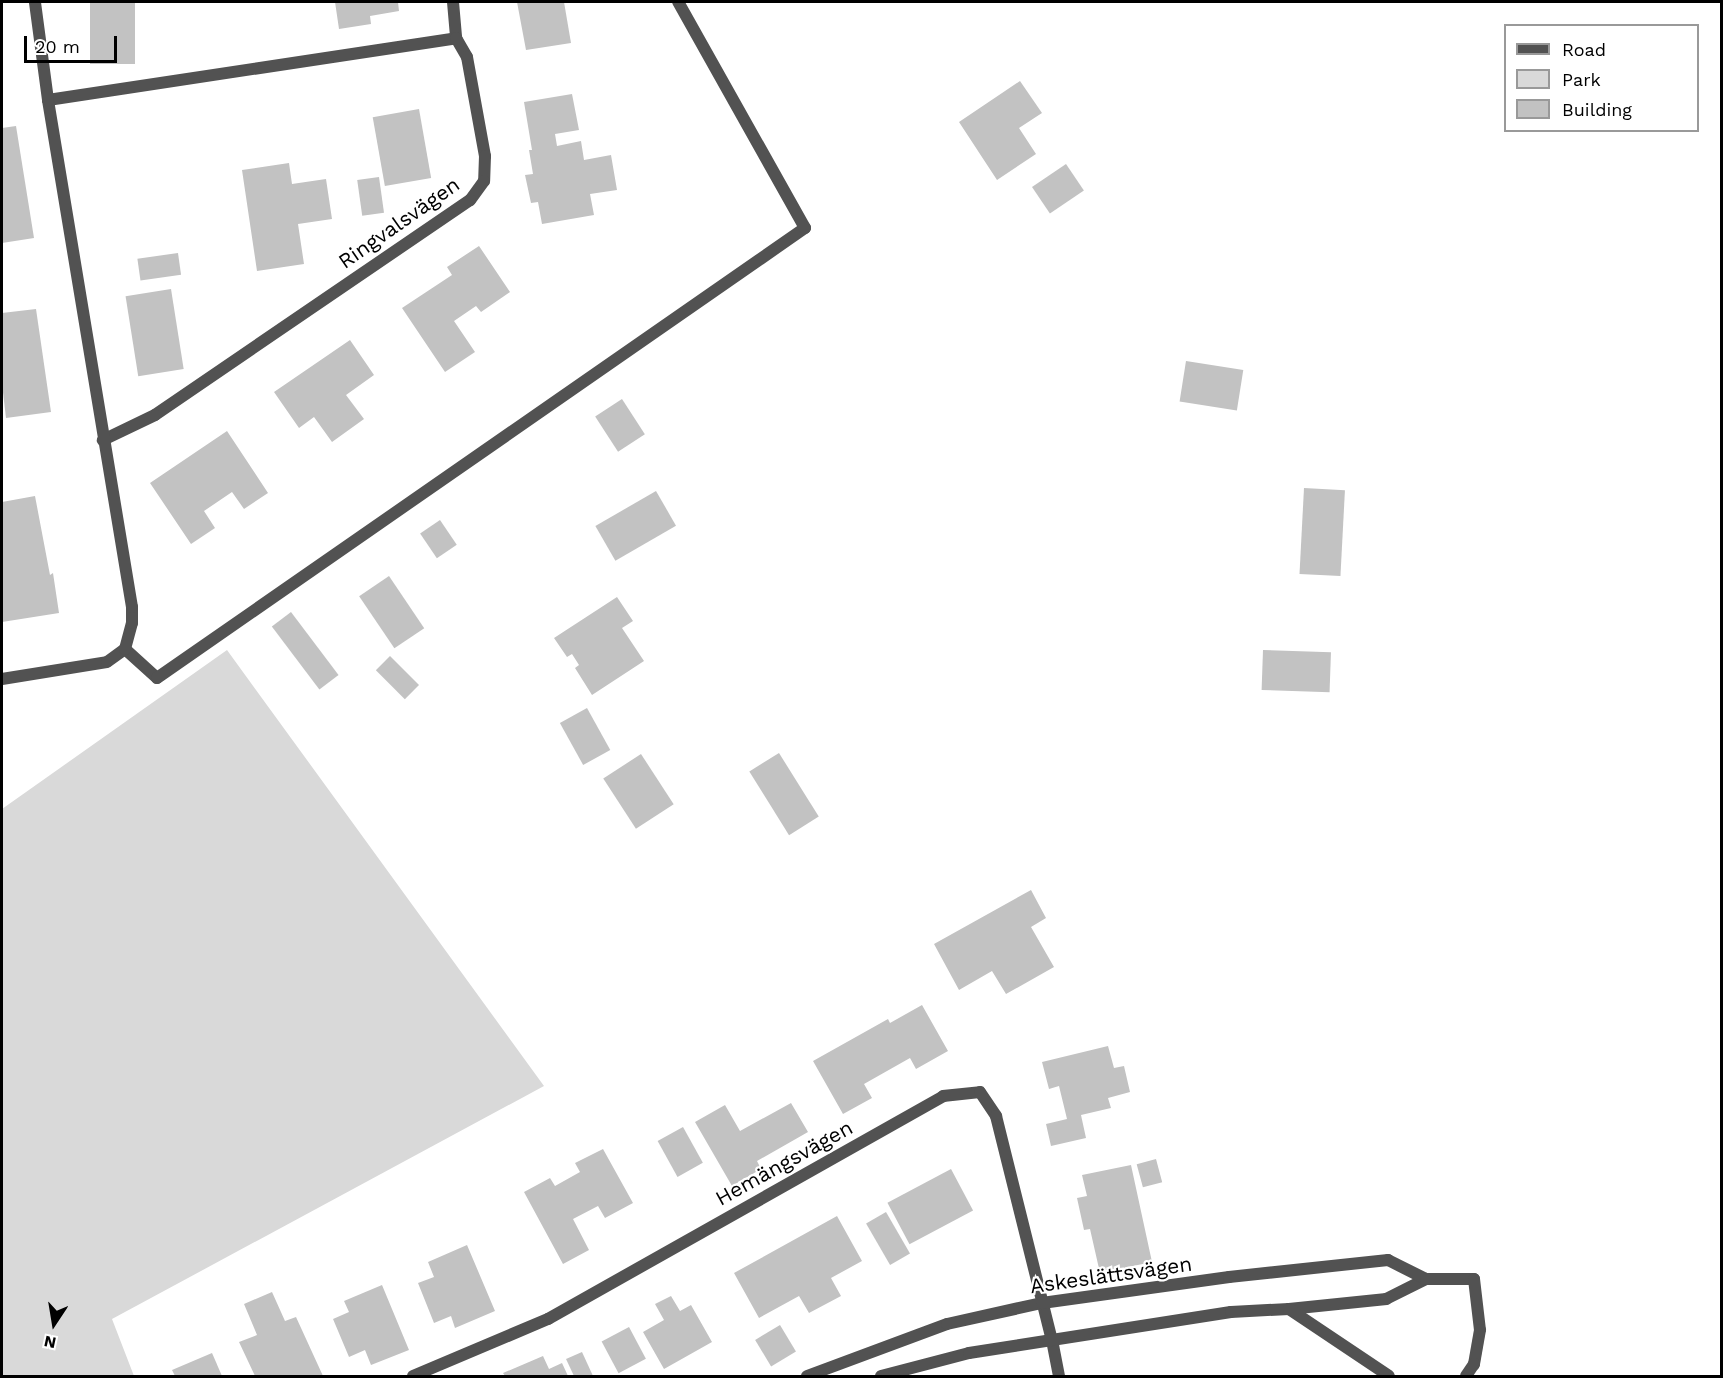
<!DOCTYPE html>
<html>
<head>
<meta charset="utf-8">
<style>
  body { margin:0 }
  #map { position:relative; width:1723px; height:1378px; overflow:hidden; background:#fff; font-family:"Work Sans",sans-serif }
  div>[style] { position:absolute }
  [style*='--x'] { left:calc(var(--x)*1px); top:calc(var(--y)*1px); width:calc(var(--w)*1px); rotate:calc(var(--a)*1deg) }
  .green>* { inset:0; background:#d9d9d9 }
  .building>* { inset:0; background:#c2c2c2; transform-origin:0 0 }
  .minor>* { height:12px; margin:-6px; padding:0 6px; transform-origin:6px; border-radius:6px; background:#525252 }
  span { translate:-50% -50%; white-space:nowrap; text-align:center; line-height:1.15; -webkit-text-stroke:4.5px #fff; paint-order:stroke }
  .street-label { font-size:21px; color:#000 }
  .frame { position:absolute; inset:0; border:3px solid #000; pointer-events:none }
  .legend { position:absolute; left:1504px; top:24px; width:195px; height:108px; box-sizing:border-box; background:#fff; border:2px solid #999; margin:0; padding:8px 10px; list-style:none; font-size:18px; color:#000 }
  .legend li { display:flex; align-items:center; gap:12px; height:30px }
  .legend b { width:30px; border:2px solid #999 }
  .north { position:absolute; left:24px; top:1294px; width:60px; height:60px; -webkit-text-stroke:4px #fff; paint-order:stroke; rotate:192deg; font-size:16px; font-weight:700; line-height:24px; text-align:center; color:#000 }
  .north::after { content:''; display:block; margin:auto; width:21px; height:27px; background:#000; clip-path:polygon(50% 0,100% 100%,50% 72%,0 100%) }
  .scale { position:absolute; left:24px; top:36px; width:93px; height:27px; box-sizing:border-box; border:3px solid #000; border-top:0; padding-left:8px; font-size:18px; line-height:21px; white-space:nowrap; color:#000; -webkit-text-stroke:4px #fff; paint-order:stroke }
</style>
</head>
<body>
<div id="map">
  <div class="green">
    <i style="clip-path:polygon(227px 650px,544px 1086px,112px 1319px,134px 1376px,2px 1376px,2px 809px)"></i>
  </div>
  <div class="building">
    <i style="left:90px;top:2px;width:45px;height:62px"></i>
    <i style="clip-path:polygon(335px 2px,398px 2px,399px 11px,370px 16px,371px 24px,339px 29px)"></i>
    <i style="clip-path:polygon(517px 2px,564px 2px,571px 43px,526px 50px)"></i>
    <i style="clip-path:polygon(1020px 81px,1042px 113px,1019px 128px,1036px 154px,997px 180px,959px 122px)"></i>
    <i style="clip-path:polygon(572px 94px,579px 130px,555px 134px,557px 146px,581px 141px,584px 160px,611px 155px,617px 190px,590px 194px,594px 215px,542px 224px,538px 202px,531px 203px,525px 175px,533px 174px,529px 150px,532px 150px,524px 102px)"></i>
    <i style="left:419px;top:109px;width:70px;height:47px;rotate:80deg"></i>
    <i style="clip-path:polygon(16px 126px,34px 238px,2px 243px,2px 128px)"></i>
    <i style="clip-path:polygon(289px 163px,292px 184px,326px 179px,332px 219px,298px 224px,304px 264px,257px 271px,242px 170px)"></i>
    <i style="left:1066px;top:164px;width:32px;height:41px;rotate:56deg"></i>
    <i style="left:379px;top:177px;width:36px;height:22px;rotate:82deg"></i>
    <i style="clip-path:polygon(479px 246px,510px 292px,481px 312px,476px 306px,454px 321px,475px 352px,445px 372px,402px 308px,452px 275px,447px 267px)"></i>
    <i style="left:178px;top:253px;width:22px;height:41px;rotate:82deg"></i>
    <i style="left:171px;top:289px;width:81px;height:46px;rotate:81deg"></i>
    <i style="clip-path:polygon(36px 309px,51px 412px,6px 418px,2px 384px,2px 313px)"></i>
    <i style="clip-path:polygon(350px 340px,374px 375px,346px 395px,364px 419px,332px 442px,314px 417px,299px 428px,274px 392px)"></i>
    <i style="left:1186px;top:361px;width:58px;height:41px;rotate:9deg"></i>
    <i style="left:622px;top:399px;width:42px;height:32px;rotate:57deg"></i>
    <i style="clip-path:polygon(227px 431px,268px 493px,244px 509px,232px 492px,204px 511px,215px 528px,191px 544px,150px 483px)"></i>
    <i style="left:1304px;top:488px;width:41px;height:86px;rotate:3deg"></i>
    <i style="left:656px;top:491px;width:40px;height:70px;rotate:60deg"></i>
    <i style="clip-path:polygon(35px 496px,50px 575px,53px 573px,59px 613px,2px 622px,2px 502px)"></i>
    <i style="left:440px;top:520px;width:30px;height:24px;rotate:56deg"></i>
    <i style="left:389px;top:576px;width:63px;height:36px;rotate:56deg"></i>
    <i style="clip-path:polygon(617px 597px,633px 621px,622px 628px,644px 661px,592px 695px,575px 668px,579px 665px,572px 654px,567px 657px,554px 638px)"></i>
    <i style="left:291px;top:612px;width:79px;height:24px;rotate:53deg"></i>
    <i style="left:1263px;top:650px;width:68px;height:40px;rotate:2deg"></i>
    <i style="left:390px;top:656px;width:41px;height:20px;rotate:45deg"></i>
    <i style="left:587px;top:708px;width:48px;height:31px;rotate:61deg"></i>
    <i style="left:779px;top:753px;width:75px;height:35px;rotate:58deg"></i>
    <i style="left:641px;top:754px;width:60px;height:45px;rotate:57deg"></i>
    <i style="clip-path:polygon(1031px 890px,1046px 918px,1031px 927px,1054px 967px,1006px 994px,992px 971px,959px 990px,934px 944px)"></i>
    <i style="clip-path:polygon(922px 1005px,948px 1051px,916px 1069px,910px 1058px,864px 1084px,872px 1098px,843px 1114px,813px 1061px,888px 1019px,890px 1023px)"></i>
    <i style="clip-path:polygon(1108px 1046px,1114px 1068px,1124px 1066px,1130px 1092px,1108px 1098px,1111px 1108px,1081px 1115px,1086px 1138px,1051px 1146px,1046px 1124px,1067px 1119px,1059px 1086px,1049px 1089px,1042px 1062px)"></i>
    <i style="clip-path:polygon(791px 1103px,808px 1132px,757px 1161px,761px 1169px,732px 1186px,695px 1122px,725px 1105px,740px 1131px)"></i>
    <i style="left:683px;top:1127px;width:41px;height:29px;rotate:61deg"></i>
    <i style="clip-path:polygon(603px 1149px,633px 1203px,605px 1218px,598px 1206px,573px 1219px,589px 1250px,563px 1264px,524px 1192px,550px 1178px,555px 1186px,580px 1172px,575px 1163px)"></i>
    <i style="left:1156px;top:1159px;width:24px;height:20px;rotate:75deg"></i>
    <i style="clip-path:polygon(1131px 1165px,1152px 1262px,1100px 1273px,1090px 1229px,1084px 1230px,1077px 1198px,1087px 1196px,1082px 1175px)"></i>
    <i style="left:951px;top:1169px;width:47px;height:72px;rotate:62deg"></i>
    <i style="left:886px;top:1212px;width:48px;height:23px;rotate:60deg"></i>
    <i style="clip-path:polygon(837px 1216px,862px 1261px,831px 1278px,841px 1296px,809px 1313px,799px 1296px,759px 1318px,734px 1273px)"></i>
    <i style="clip-path:polygon(467px 1245px,495px 1311px,455px 1328px,451px 1316px,434px 1323px,418px 1283px,434px 1277px,428px 1262px)"></i>
    <i style="clip-path:polygon(382px 1285px,409px 1350px,371px 1365px,365px 1350px,349px 1357px,333px 1319px,349px 1312px,344px 1301px)"></i>
    <i style="clip-path:polygon(272px 1292px,285px 1321px,296px 1317px,323px 1376px,255px 1376px,239px 1342px,257px 1335px,244px 1304px)"></i>
    <i style="clip-path:polygon(671px 1296px,680px 1311px,691px 1305px,712px 1342px,664px 1369px,643px 1332px,664px 1320px,655px 1304px)"></i>
    <i style="left:780px;top:1325px;width:31px;height:29px;rotate:59deg"></i>
    <i style="left:629px;top:1327px;width:36px;height:31px;rotate:62deg"></i>
    <i style="clip-path:polygon(582px 1352px,593px 1376px,574px 1376px,566px 1359px)"></i>
    <i style="clip-path:polygon(212px 1353px,222px 1376px,175px 1376px,172px 1370px)"></i>
    <i style="clip-path:polygon(543px 1356px,549px 1369px,562px 1363px,568px 1376px,505px 1376px,503px 1373px)"></i>
  </div>
  <div class="minor">
    <i style="--x:453;--y:2;--w:36;--a:85"></i>
    <i style="--x:48;--y:100;--w:413;--a:-8.6"></i>
    <i style="--x:456;--y:38;--w:22;--a:60"></i>
    <i style="--x:467;--y:57;--w:101;--a:79.7"></i>
    <i style="--x:485;--y:156;--w:25;--a:92"></i>
    <i style="--x:484;--y:181;--w:24;--a:126"></i>
    <i style="--x:470;--y:200;--w:381;--a:145.7"></i>
    <i style="--x:155;--y:415;--w:58;--a:154.3"></i>
    <i style="--x:125;--y:649;--w:43;--a:42.2"></i>
    <i style="--x:157;--y:678;--w:789;--a:-34.78"></i>
    <i style="--x:805;--y:228;--w:259;--a:-119.3"></i>
    <i style="--x:2;--y:679;--w:106;--a:-9.2"></i>
    <i style="--x:107;--y:662;--w:22;--a:-36"></i>
    <i style="--x:125;--y:649;--w:27;--a:-75"></i>
    <i style="--x:132;--y:623;--w:16;--a:-90"></i>
    <i style="--x:132;--y:607;--w:514;--a:-99.41"></i>
    <i style="--x:48;--y:100;--w:99;--a:-97.6"></i>
    <i style="--x:1289;--y:1309;--w:98;--a:-5.9"></i>
    <i style="--x:1386;--y:1299;--w:45;--a:-26.6"></i>
    <i style="--x:413;--y:1376;--w:147;--a:-22.9"></i>
    <i style="--x:548;--y:1319;--w:454;--a:-29.4"></i>
    <i style="--x:943;--y:1096;--w:37;--a:-6"></i>
    <i style="--x:980;--y:1092;--w:29;--a:56"></i>
    <i style="--x:996;--y:1116;--w:231;--a:76"></i>
    <i style="--x:1052;--y:1340;--w:37;--a:79"></i>
    <i style="--x:807;--y:1376;--w:149;--a:-20.4"></i>
    <i style="--x:947;--y:1324;--w:97;--a:-12.5"></i>
    <i style="--x:1042;--y:1303;--w:189;--a:-7.9"></i>
    <i style="--x:1229;--y:1277;--w:160;--a:-6.1"></i>
    <i style="--x:1388;--y:1260;--w:42;--a:26.6"></i>
    <i style="--x:1426;--y:1279;--w:48;--a:0"></i>
    <i style="--x:1474;--y:1279;--w:51;--a:83.3"></i>
    <i style="--x:1480;--y:1330;--w:35;--a:100"></i>
    <i style="--x:1474;--y:1364;--w:14;--a:124"></i>
    <i style="--x:881;--y:1376;--w:91;--a:-14.6"></i>
    <i style="--x:969;--y:1353;--w:265;--a:-8.9"></i>
    <i style="--x:1231;--y:1312;--w:58;--a:-3"></i>
    <i style="--x:1289;--y:1309;--w:120;--a:33.8"></i>
  </div>
  <div class="street-label">
    <span style="left:399px;top:223px;rotate:-35deg">Ringvalsvägen</span>
    <span style="left:784px;top:1163px;rotate:-29deg">Hemängsvägen</span>
    <span style="left:1111px;top:1275px;rotate:-8deg">Askeslättsvägen</span>
  </div>
  <div class="frame"></div>
  <ul class="legend">
  <li><b style="height:8px;background:#525252"></b>Road</li>
  <li><b style="height:16px;background:#d9d9d9"></b>Park</li>
  <li><b style="height:16px;background:#c2c2c2"></b>Building</li>
  </ul>
  <div class="north">N</div>
  <div class="scale">20 m</div>
</div>
</body>
</html>
